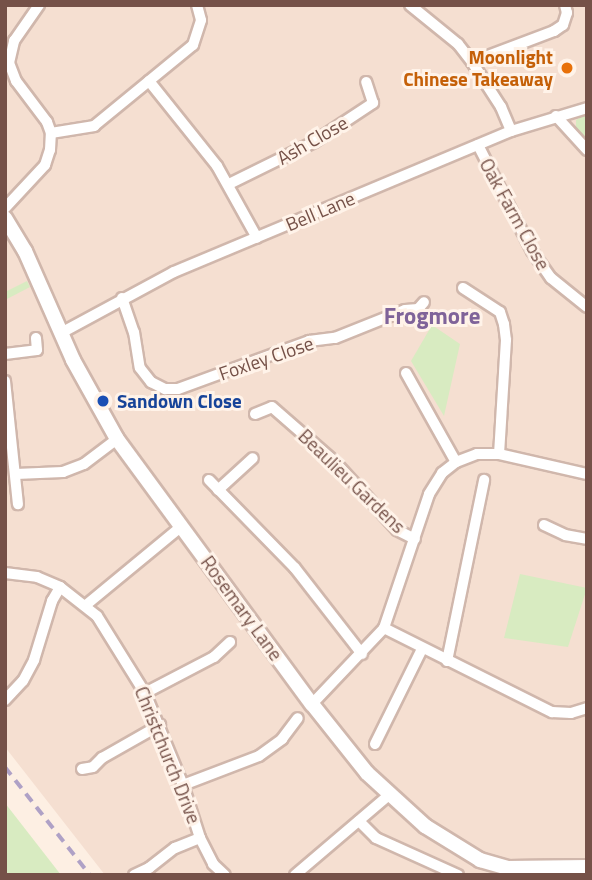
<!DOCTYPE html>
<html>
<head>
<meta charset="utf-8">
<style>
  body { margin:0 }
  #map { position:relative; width:592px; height:880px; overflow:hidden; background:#fdefe3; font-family:"Titillium Web",sans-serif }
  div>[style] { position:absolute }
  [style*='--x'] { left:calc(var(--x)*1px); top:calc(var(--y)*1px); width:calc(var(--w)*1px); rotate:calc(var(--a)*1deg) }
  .residential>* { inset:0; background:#f5dfd1 }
  .green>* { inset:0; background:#d8ebc1 }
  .roads { filter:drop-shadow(2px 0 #d0b7ac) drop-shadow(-2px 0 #d0b7ac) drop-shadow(0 2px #d0b7ac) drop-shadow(0 -2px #d0b7ac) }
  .street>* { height:10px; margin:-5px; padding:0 5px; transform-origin:5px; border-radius:5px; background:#fff }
  .secondary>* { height:14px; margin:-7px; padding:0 7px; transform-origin:7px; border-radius:7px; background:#fff }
  .rail>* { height:3.5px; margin-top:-1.75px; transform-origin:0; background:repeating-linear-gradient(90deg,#afa1c6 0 10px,transparent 0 17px) }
  .dots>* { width:19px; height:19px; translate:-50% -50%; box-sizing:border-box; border:4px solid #fff3e9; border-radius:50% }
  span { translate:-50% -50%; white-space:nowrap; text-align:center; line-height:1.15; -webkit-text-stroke:6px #fff3e9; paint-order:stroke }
  .food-label { font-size:19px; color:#c56008; font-weight:700 }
  .right { translate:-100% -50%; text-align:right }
  .street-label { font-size:19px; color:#755148 }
  .transit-label { font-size:19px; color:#164399; font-weight:700 }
  .left { translate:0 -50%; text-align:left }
  .quarter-label { font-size:23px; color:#7f6399; font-weight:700 }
  .frame { position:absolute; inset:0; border:7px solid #755148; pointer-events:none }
</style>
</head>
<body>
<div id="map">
  <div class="residential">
    <i style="clip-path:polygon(5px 5px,587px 5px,587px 875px,105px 875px,5px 747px)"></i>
  </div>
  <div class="green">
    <i style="clip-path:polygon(587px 113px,587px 143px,576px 128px,576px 120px)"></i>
    <i style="clip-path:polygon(27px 281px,30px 287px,5px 300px,5px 292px)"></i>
    <i style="clip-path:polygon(432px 325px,460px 344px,444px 416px,411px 361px)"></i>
    <i style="clip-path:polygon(520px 574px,587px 588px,568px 647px,504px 638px)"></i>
    <i style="clip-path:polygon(5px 803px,61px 875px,5px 875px)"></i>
  </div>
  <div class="roads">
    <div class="street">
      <i style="--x:410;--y:5;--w:62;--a:39.1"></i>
      <i style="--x:458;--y:44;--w:23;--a:52"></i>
      <i style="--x:472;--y:62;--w:54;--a:57.2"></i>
      <i style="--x:501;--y:107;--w:26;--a:67"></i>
      <i style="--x:472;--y:62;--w:88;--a:-20.7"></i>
      <i style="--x:554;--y:31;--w:11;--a:-34"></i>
      <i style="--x:563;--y:25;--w:13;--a:-72"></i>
      <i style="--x:567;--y:13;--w:8;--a:-104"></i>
      <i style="--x:149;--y:81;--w:109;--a:51.3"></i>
      <i style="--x:217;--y:166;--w:82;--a:60.9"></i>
      <i style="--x:556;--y:116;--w:46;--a:47.6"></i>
      <i style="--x:51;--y:133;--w:44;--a:-9.2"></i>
      <i style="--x:94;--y:126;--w:128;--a:-39.3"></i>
      <i style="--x:193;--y:45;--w:26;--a:-72"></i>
      <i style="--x:201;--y:20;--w:16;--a:-105"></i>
      <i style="--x:478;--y:145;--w:119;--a:63"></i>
      <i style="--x:532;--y:251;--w:33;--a:55"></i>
      <i style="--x:551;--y:278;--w:46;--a:38.9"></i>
      <i style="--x:229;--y:184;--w:95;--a:-26.3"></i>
      <i style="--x:314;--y:142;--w:71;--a:-33.5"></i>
      <i style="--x:373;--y:103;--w:22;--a:-108"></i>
      <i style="--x:5;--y:208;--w:59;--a:-47.1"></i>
      <i style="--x:45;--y:165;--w:16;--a:-72"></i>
      <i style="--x:50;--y:150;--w:17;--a:-87"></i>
      <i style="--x:51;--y:133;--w:12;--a:-110"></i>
      <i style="--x:47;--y:122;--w:51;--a:-127.1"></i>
      <i style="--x:16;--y:81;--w:19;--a:-111"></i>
      <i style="--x:9;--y:63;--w:23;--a:-77"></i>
      <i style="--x:14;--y:41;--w:44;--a:-55.2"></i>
      <i style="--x:463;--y:288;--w:44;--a:33"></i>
      <i style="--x:500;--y:312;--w:13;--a:72"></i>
      <i style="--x:504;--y:324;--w:16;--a:83"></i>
      <i style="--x:506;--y:340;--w:114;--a:93.5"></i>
      <i style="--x:122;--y:298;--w:36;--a:71"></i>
      <i style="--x:134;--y:332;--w:36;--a:81"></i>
      <i style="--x:140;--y:368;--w:18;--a:52"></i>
      <i style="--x:151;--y:382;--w:16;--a:27"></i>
      <i style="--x:165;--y:389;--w:13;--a:0"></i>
      <i style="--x:178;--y:389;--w:140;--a:-20.1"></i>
      <i style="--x:309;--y:341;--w:26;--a:-7"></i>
      <i style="--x:335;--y:338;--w:75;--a:-21.8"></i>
      <i style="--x:405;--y:310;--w:13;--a:-4"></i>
      <i style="--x:418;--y:309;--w:9;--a:-49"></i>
      <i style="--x:61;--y:333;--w:128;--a:-28.4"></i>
      <i style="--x:174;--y:272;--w:365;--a:-22.7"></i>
      <i style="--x:511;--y:131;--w:79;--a:-16.8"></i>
      <i style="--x:5;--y:354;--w:32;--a:-7"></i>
      <i style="--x:37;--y:350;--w:12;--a:-95"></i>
      <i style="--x:406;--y:373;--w:102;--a:60.7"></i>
      <i style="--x:5;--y:381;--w:124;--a:84"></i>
      <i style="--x:255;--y:414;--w:18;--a:-22"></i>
      <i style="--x:272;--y:407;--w:84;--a:41.1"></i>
      <i style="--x:335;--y:462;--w:92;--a:47.6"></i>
      <i style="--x:397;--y:530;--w:20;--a:27"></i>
      <i style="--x:16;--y:474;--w:47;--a:-2.4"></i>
      <i style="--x:63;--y:472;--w:22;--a:-21"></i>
      <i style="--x:84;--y:464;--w:41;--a:-37.1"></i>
      <i style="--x:209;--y:480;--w:123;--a:45.7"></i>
      <i style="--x:295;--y:568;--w:109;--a:52.1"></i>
      <i style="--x:218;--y:490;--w:47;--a:-42.4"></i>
      <i style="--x:544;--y:525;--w:23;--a:25"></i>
      <i style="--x:565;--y:535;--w:22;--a:10"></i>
      <i style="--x:5;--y:573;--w:32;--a:7"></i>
      <i style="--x:37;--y:577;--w:25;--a:23"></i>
      <i style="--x:60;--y:587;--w:47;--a:38.1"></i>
      <i style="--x:97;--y:616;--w:91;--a:58.1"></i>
      <i style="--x:145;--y:693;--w:100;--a:67.6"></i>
      <i style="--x:183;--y:785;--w:56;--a:72.2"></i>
      <i style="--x:200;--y:838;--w:29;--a:63"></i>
      <i style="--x:213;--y:864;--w:16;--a:43"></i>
      <i style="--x:86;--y:605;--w:124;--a:-39.5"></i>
      <i style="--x:384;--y:628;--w:188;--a:26.6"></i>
      <i style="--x:552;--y:712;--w:19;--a:3"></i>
      <i style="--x:571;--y:713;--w:17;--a:-17"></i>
      <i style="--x:447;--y:661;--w:185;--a:-78.4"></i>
      <i style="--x:145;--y:693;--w:78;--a:-27.6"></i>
      <i style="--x:214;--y:657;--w:22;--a:-43"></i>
      <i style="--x:5;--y:700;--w:26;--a:-47"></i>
      <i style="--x:23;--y:681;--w:24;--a:-62"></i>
      <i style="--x:34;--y:660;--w:62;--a:-73"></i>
      <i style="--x:52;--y:601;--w:16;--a:-60"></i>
      <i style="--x:312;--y:704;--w:105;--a:-46.5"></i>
      <i style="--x:384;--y:628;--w:141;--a:-71.4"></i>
      <i style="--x:429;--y:494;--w:25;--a:-58"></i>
      <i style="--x:442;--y:473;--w:18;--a:-38"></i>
      <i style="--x:456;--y:462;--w:22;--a:-21"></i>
      <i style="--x:477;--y:454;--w:22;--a:0"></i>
      <i style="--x:499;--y:454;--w:90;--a:12.8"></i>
      <i style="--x:375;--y:744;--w:106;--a:-63.7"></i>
      <i style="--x:82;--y:769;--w:11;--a:-10"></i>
      <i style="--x:93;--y:767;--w:13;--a:-45"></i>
      <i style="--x:102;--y:758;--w:67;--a:-29.6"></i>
      <i style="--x:183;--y:785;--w:81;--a:-20.9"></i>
      <i style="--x:259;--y:756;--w:29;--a:-36"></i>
      <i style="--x:282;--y:739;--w:26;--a:-53"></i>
      <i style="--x:359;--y:821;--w:24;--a:45"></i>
      <i style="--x:376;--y:838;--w:90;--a:24.3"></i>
      <i style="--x:134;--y:875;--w:17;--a:-25"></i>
      <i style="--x:149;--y:868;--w:33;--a:-38"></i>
      <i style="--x:175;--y:848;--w:27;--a:-22"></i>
      <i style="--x:295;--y:875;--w:123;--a:-40.4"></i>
    </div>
    <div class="secondary">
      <i style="--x:5;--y:218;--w:39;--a:59"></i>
      <i style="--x:25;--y:251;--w:119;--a:66.2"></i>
      <i style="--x:73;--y:360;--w:90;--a:60.9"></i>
      <i style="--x:117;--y:439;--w:329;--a:53.7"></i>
      <i style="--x:312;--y:704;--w:88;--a:51.4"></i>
      <i style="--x:367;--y:773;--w:79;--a:42.4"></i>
      <i style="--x:425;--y:826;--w:65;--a:31.7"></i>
      <i style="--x:480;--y:860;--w:29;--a:16"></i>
      <i style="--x:508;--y:868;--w:79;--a:-0.7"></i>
    </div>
  </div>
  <div class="rail">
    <i style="--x:5;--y:767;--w:137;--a:51.8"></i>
  </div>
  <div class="dots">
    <i style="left:567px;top:68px;background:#e8710a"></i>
    <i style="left:103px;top:401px;background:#1a4fb4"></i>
  </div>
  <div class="food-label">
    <span class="right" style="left:553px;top:68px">Moonlight<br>Chinese Takeaway</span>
  </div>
  <div class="street-label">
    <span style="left:312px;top:140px;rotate:-30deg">Ash Close</span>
    <span style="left:320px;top:211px;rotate:-23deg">Bell Lane</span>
    <span style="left:515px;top:214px;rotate:61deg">Oak Farm Close</span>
    <span style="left:266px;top:358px;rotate:-19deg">Foxley Close</span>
    <span style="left:352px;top:481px;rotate:44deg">Beaulieu Gardens</span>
    <span style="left:242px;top:608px;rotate:54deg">Rosemary Lane</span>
    <span style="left:168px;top:755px;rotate:68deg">Christchurch Drive</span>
  </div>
  <div class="transit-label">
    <span class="left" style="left:117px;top:401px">Sandown Close</span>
  </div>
  <div class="quarter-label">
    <span style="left:432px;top:316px">Frogmore</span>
  </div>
  <div class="frame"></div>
</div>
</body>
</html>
